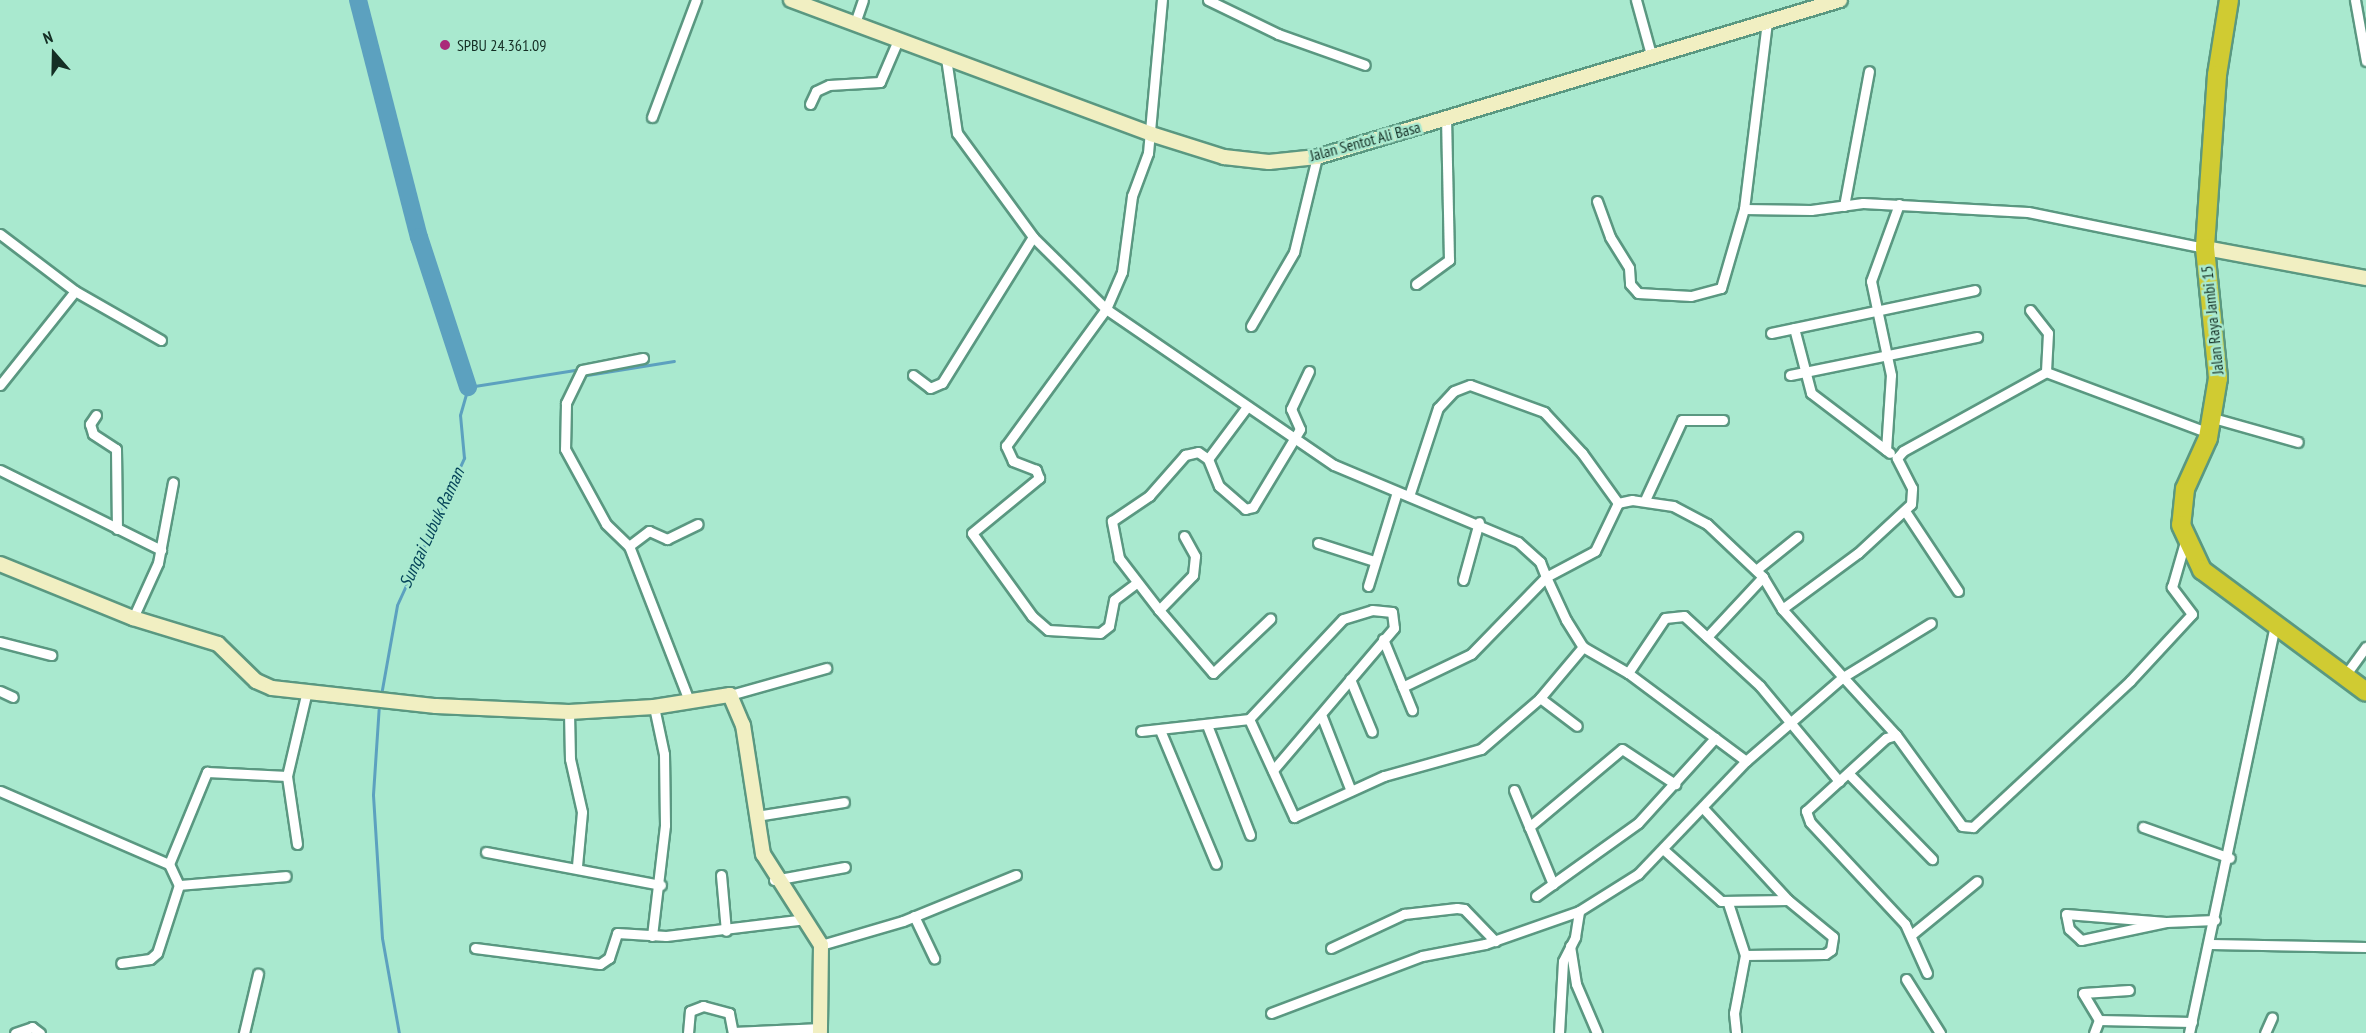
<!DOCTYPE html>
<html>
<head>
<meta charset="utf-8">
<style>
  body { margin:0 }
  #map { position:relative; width:2366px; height:1033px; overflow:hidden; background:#a9e9cf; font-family:"PT Sans Narrow",sans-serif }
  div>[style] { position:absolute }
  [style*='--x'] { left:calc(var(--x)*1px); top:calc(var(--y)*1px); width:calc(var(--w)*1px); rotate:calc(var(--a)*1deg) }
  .stream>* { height:3px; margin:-1.5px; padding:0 1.5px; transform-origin:1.5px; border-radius:1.5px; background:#5ca1bf }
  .river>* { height:18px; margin:-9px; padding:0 9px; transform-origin:9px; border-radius:9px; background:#5ca1bf }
  .roads { filter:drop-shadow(2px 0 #5a9881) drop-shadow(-2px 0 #5a9881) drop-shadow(0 2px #5a9881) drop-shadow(0 -2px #5a9881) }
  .street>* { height:9px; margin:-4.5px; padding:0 4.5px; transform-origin:4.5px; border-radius:4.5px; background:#fff }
  .secondary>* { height:14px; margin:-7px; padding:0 7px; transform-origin:7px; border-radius:7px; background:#f1efc2 }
  .highway>* { height:18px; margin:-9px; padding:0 9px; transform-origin:9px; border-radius:9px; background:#d0cb32 }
  .dots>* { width:16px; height:16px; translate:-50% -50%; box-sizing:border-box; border:3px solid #a9e9cf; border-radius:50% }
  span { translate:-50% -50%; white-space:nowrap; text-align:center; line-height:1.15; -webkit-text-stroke:5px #a9e9cf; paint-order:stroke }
  .poi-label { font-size:16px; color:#142e24 }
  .left { translate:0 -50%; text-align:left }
  .street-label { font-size:16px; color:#142e24 }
  .water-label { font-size:18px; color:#054459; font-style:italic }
  .north { position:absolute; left:24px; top:24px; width:60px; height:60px; -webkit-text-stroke:4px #a9e9cf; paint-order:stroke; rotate:340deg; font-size:16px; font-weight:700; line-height:24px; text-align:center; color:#142e24 }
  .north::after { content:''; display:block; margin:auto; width:21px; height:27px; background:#142e24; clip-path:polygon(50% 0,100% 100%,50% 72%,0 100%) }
</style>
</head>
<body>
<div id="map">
  <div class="stream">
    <i style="--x:587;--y:375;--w:88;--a:-9.1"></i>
    <i style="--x:381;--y:695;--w:91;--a:-79.9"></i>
    <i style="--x:397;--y:605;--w:162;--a:-65.5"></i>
    <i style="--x:464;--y:458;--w:43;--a:-95.3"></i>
    <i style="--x:460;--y:415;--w:29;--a:-74"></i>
    <i style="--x:468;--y:387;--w:108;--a:-9"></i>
    <i style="--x:379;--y:704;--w:91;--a:93.8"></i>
    <i style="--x:373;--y:795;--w:143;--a:86.4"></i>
    <i style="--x:382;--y:938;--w:97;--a:79.9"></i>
  </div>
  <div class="river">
    <i style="--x:358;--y:0;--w:245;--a:75.6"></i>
    <i style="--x:419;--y:237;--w:158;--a:71.9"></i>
  </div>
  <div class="roads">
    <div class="street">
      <i style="--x:1208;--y:0;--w:78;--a:25.9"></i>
      <i style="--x:1278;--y:34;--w:92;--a:19.6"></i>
      <i style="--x:1636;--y:0;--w:60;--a:74.6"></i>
      <i style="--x:2355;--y:0;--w:62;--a:79.8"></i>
      <i style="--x:855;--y:23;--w:24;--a:-71"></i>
      <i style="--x:946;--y:58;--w:76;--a:81.7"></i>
      <i style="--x:957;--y:133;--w:129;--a:53.8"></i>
      <i style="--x:1033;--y:237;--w:103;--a:44.6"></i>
      <i style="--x:1106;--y:309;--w:276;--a:34.4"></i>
      <i style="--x:1334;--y:465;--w:199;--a:22.7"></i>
      <i style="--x:1518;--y:542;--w:30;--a:42"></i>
      <i style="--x:1540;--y:562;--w:16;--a:68"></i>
      <i style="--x:1546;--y:577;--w:47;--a:65.1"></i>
      <i style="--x:1566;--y:620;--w:32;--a:58"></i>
      <i style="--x:1583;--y:647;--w:52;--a:30"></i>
      <i style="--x:1628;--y:673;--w:147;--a:36.7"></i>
      <i style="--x:1746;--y:761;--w:128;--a:-40.9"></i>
      <i style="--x:1843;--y:677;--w:91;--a:-131.9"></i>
      <i style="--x:1782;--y:609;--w:37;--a:-121"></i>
      <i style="--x:1763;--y:577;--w:77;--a:-136.6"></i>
      <i style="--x:1707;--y:524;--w:38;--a:-152"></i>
      <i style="--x:1673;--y:506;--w:41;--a:-171.7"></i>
      <i style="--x:1632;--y:500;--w:14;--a:168"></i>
      <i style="--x:1618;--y:503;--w:53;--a:115.6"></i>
      <i style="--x:1595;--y:551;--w:55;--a:152"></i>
      <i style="--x:1546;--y:577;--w:107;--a:134.2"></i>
      <i style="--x:1471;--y:654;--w:76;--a:154.4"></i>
      <i style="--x:810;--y:104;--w:14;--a:-65"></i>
      <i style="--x:816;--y:91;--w:14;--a:-25"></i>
      <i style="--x:829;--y:85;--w:51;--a:-3.4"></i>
      <i style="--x:880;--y:82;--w:46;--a:-66.8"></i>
      <i style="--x:652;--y:117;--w:125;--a:-69.4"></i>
      <i style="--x:1597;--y:201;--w:38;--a:70"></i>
      <i style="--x:1610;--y:237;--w:36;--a:58"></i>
      <i style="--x:1629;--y:268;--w:16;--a:86"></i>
      <i style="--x:1630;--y:284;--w:12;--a:48"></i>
      <i style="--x:1638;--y:293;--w:53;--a:3.2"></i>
      <i style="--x:1691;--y:296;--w:31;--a:-15"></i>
      <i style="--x:1721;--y:288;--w:82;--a:-73.8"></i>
      <i style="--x:1744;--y:209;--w:187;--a:-83"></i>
      <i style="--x:1844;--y:206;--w:137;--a:-79.5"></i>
      <i style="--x:1744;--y:209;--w:67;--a:0.9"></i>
      <i style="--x:1811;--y:210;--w:52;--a:-7.7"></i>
      <i style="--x:1863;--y:203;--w:165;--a:3.1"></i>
      <i style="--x:2028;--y:212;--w:181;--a:11.5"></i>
      <i style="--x:0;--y:234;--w:94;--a:37.2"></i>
      <i style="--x:75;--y:291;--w:99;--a:29.7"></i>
      <i style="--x:1416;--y:284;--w:41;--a:-36"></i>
      <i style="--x:1449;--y:260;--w:141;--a:-91.2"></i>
      <i style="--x:2030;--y:310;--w:29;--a:52"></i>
      <i style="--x:2048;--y:333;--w:39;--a:93"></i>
      <i style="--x:1251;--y:326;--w:86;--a:-59.8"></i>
      <i style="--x:1294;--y:252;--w:98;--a:-76.4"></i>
      <i style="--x:1794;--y:328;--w:67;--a:75.3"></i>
      <i style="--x:1811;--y:393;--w:99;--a:37.2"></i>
      <i style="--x:1771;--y:333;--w:208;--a:-11.9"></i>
      <i style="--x:643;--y:358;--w:62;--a:168.9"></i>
      <i style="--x:582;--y:370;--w:37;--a:116"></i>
      <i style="--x:566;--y:403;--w:46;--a:91.2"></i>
      <i style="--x:565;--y:449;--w:85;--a:61.3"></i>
      <i style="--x:606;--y:524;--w:32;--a:44"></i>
      <i style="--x:629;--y:546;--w:163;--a:68.8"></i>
      <i style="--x:913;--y:375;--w:21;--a:37"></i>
      <i style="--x:930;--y:388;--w:13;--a:-23"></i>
      <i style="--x:942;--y:383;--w:172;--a:-58.1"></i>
      <i style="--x:1790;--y:375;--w:191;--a:-11.5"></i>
      <i style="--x:0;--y:385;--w:120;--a:-51.4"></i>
      <i style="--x:96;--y:415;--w:11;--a:124"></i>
      <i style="--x:90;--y:424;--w:10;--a:73"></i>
      <i style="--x:93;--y:434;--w:27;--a:33"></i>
      <i style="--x:116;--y:449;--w:80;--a:89.3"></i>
      <i style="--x:2213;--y:418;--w:88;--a:15.8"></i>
      <i style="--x:1886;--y:450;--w:75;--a:-86.2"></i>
      <i style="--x:1891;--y:375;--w:96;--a:-102"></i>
      <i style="--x:1871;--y:281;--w:82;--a:-70"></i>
      <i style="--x:1208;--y:459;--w:29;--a:68"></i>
      <i style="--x:1219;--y:486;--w:35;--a:41"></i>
      <i style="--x:1245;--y:509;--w:8;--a:-14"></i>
      <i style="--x:1253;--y:507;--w:91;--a:-58.9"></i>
      <i style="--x:1300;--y:429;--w:22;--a:-114"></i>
      <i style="--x:1291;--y:409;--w:42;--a:-64.7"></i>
      <i style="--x:0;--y:470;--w:180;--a:26.4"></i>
      <i style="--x:1409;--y:496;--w:93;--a:-71.8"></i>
      <i style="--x:1438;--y:408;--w:23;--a:-47"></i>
      <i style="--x:1454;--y:391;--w:17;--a:-21"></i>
      <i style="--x:1470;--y:385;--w:79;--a:20"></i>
      <i style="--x:1544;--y:412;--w:56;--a:47.2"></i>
      <i style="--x:1582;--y:453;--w:62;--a:54.2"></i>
      <i style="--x:1645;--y:500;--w:88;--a:-65.2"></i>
      <i style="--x:1682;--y:420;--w:41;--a:0"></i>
      <i style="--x:1905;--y:511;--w:96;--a:56.5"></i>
      <i style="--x:1184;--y:536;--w:23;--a:61"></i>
      <i style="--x:1195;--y:556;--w:19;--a:96"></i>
      <i style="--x:1193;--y:575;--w:49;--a:134.2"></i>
      <i style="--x:1159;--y:610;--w:66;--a:-127.6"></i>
      <i style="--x:1119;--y:558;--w:38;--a:-101"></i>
      <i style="--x:1112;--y:521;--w:45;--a:-34"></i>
      <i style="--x:1149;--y:496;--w:55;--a:-48.7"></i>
      <i style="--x:1185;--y:455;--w:13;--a:-13"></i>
      <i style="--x:1198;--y:452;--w:12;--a:35"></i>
      <i style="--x:1208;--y:459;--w:64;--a:-53.3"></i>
      <i style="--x:1318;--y:543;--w:59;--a:17.8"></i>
      <i style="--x:629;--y:546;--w:25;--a:-37"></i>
      <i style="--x:649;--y:531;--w:20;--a:24"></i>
      <i style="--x:667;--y:539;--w:34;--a:-26"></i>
      <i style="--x:1756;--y:570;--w:53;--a:-38.8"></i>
      <i style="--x:1463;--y:580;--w:60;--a:-74.6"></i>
      <i style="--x:1135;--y:584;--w:26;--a:143"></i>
      <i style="--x:1114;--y:600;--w:26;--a:101"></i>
      <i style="--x:1109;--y:626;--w:11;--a:142"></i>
      <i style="--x:1100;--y:633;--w:52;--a:-176.7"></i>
      <i style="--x:1048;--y:630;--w:21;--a:-139"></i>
      <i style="--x:1032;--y:616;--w:102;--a:-125.9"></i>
      <i style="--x:972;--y:533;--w:87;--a:-39.4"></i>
      <i style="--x:1039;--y:478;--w:9;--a:-111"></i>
      <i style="--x:1036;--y:470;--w:25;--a:-159"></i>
      <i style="--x:1013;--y:461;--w:17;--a:-115"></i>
      <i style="--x:1006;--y:446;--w:170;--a:-53.9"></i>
      <i style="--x:1106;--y:309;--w:40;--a:-66.6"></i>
      <i style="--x:1122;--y:272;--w:77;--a:-82.5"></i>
      <i style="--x:1132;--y:196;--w:46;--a:-69.6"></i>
      <i style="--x:1148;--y:153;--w:154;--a:-84.8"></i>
      <i style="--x:1368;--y:586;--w:98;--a:-72.9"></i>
      <i style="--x:1782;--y:609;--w:94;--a:-36.4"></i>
      <i style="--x:1858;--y:553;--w:72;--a:-42.8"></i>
      <i style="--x:1911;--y:504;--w:16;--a:-86"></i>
      <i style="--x:1912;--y:488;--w:34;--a:-117"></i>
      <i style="--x:1897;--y:458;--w:9;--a:-49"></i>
      <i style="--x:1903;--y:451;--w:163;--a:-28.9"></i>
      <i style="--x:2046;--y:372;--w:174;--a:20.5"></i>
      <i style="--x:1159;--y:610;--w:83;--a:49.4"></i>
      <i style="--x:1213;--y:673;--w:79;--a:-43.5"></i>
      <i style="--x:133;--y:618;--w:60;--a:-65.6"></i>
      <i style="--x:158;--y:563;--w:82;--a:-79.5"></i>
      <i style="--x:1707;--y:637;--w:82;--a:-47"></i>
      <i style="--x:1383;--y:639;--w:77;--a:67.8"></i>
      <i style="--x:0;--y:642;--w:53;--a:14.3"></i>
      <i style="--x:1628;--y:673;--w:66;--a:-56.1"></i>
      <i style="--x:1665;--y:618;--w:19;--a:-6"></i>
      <i style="--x:1684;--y:616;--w:103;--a:42.6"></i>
      <i style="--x:1760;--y:686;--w:124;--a:50.3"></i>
      <i style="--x:2344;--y:677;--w:37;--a:-54"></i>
      <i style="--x:1350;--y:679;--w:57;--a:67.5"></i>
      <i style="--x:0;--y:691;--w:14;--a:25"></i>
      <i style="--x:730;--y:695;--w:100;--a:-15.7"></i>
      <i style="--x:1540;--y:698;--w:46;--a:37.1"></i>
      <i style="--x:569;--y:712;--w:47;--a:88.8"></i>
      <i style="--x:570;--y:759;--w:54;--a:77.2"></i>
      <i style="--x:582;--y:812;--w:54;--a:95.3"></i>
      <i style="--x:1322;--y:717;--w:79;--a:68.6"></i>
      <i style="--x:1249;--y:719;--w:108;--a:65.3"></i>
      <i style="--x:1294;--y:817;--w:99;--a:-24.5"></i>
      <i style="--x:1384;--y:776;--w:101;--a:-15.6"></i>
      <i style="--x:1481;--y:749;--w:78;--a:-40.8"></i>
      <i style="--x:1540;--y:698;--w:67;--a:-49.9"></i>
      <i style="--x:1207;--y:725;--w:118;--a:68.6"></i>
      <i style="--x:1160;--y:730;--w:145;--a:67.3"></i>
      <i style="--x:1141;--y:731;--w:109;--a:-6.3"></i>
      <i style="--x:1249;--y:719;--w:137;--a:-46.8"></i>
      <i style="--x:1343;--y:619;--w:30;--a:-17"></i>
      <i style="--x:1372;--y:610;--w:20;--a:6"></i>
      <i style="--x:1392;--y:612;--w:16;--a:83"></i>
      <i style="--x:1394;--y:628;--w:187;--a:130.4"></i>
      <i style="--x:1896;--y:735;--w:79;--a:-132.4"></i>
      <i style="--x:1843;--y:677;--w:103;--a:-31.5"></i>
      <i style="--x:1849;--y:774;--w:119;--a:45.7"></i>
      <i style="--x:1514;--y:790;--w:102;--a:67.5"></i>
      <i style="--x:0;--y:791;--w:184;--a:23.4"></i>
      <i style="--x:169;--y:864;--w:23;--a:65"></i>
      <i style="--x:179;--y:885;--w:71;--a:107.9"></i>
      <i style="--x:157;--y:953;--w:9;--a:139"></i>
      <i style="--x:150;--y:959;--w:29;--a:172"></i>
      <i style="--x:1703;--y:808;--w:125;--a:47.3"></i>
      <i style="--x:756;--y:816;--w:89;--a:-9"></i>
      <i style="--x:1529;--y:827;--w:121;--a:-40"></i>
      <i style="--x:1622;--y:749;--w:64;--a:33.4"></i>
      <i style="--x:2143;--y:827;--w:92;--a:19.6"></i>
      <i style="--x:297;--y:844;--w:69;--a:-98.4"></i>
      <i style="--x:287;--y:776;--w:87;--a:-76.8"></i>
      <i style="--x:1664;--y:850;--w:76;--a:41.8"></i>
      <i style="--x:1721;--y:901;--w:67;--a:-0.9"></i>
      <i style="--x:1788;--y:900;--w:58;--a:39.4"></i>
      <i style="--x:1833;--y:937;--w:13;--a:99"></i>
      <i style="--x:1831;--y:950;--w:7;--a:146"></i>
      <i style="--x:1825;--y:954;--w:80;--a:179.3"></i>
      <i style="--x:486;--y:852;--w:178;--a:10.7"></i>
      <i style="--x:169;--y:864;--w:100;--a:-67.6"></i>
      <i style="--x:207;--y:772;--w:80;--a:2.9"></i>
      <i style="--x:721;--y:875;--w:56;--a:84.9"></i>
      <i style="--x:774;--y:880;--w:72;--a:-10.4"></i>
      <i style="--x:179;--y:885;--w:107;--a:-4.8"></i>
      <i style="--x:1536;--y:896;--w:125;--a:-35.6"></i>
      <i style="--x:1638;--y:823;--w:115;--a:-47.8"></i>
      <i style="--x:1728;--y:903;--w:55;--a:71.9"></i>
      <i style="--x:1745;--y:955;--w:59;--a:100.7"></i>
      <i style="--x:1734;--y:1013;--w:20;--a:84"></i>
      <i style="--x:914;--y:916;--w:47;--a:64.5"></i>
      <i style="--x:2166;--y:922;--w:87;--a:168"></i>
      <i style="--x:2081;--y:940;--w:16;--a:-137"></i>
      <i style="--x:2069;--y:929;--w:15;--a:-101"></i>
      <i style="--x:2066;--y:914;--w:100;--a:4.6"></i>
      <i style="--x:2166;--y:922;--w:49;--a:-2.3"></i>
      <i style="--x:1911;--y:935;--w:85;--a:-39.3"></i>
      <i style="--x:652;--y:936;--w:112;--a:-83.3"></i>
      <i style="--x:665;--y:825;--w:71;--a:-90.8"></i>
      <i style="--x:664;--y:754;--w:48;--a:-102"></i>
      <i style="--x:2211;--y:944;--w:155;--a:1.1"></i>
      <i style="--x:821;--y:945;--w:85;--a:-16.3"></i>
      <i style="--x:903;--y:921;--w:122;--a:-22.2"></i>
      <i style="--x:1570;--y:946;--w:38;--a:81"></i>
      <i style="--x:1576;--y:984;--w:53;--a:66.8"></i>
      <i style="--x:475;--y:948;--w:126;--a:7.3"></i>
      <i style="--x:600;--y:964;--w:11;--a:-34"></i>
      <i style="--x:609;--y:958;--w:26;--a:-72"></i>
      <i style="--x:617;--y:933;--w:49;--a:3.5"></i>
      <i style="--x:666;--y:936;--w:141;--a:-6.9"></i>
      <i style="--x:1331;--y:948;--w:81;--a:-25"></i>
      <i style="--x:1404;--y:914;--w:53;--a:-6.5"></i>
      <i style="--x:1457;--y:908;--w:7;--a:8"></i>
      <i style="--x:1464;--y:909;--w:45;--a:45.9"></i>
      <i style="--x:1927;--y:973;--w:54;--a:-114.2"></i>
      <i style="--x:1905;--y:924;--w:139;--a:-133"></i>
      <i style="--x:1810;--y:822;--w:12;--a:-110"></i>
      <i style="--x:1806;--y:811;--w:108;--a:-42.4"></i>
      <i style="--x:1886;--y:738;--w:10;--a:-17"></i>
      <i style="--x:1896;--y:735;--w:112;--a:54"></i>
      <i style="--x:1962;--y:826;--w:11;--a:5"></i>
      <i style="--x:1973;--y:827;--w:214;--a:-42.9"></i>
      <i style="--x:2130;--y:681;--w:91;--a:-47.2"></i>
      <i style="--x:2192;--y:614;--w:34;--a:-127"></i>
      <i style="--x:2172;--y:587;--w:47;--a:-73.9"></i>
      <i style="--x:1906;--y:979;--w:64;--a:57.8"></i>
      <i style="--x:1271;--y:1013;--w:161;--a:-20.7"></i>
      <i style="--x:1422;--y:956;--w:64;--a:-10.8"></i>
      <i style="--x:1485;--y:944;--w:100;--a:-19.3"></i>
      <i style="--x:1579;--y:911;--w:70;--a:-32.1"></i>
      <i style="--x:1638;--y:874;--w:156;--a:-46.3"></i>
      <i style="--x:2099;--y:1020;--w:93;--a:1.2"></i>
      <i style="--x:733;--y:1032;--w:88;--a:-2.6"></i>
      <i style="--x:15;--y:1033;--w:18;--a:-19"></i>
      <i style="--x:32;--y:1027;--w:10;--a:37"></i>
      <i style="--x:244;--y:1033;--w:61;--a:-76.7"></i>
      <i style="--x:688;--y:1033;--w:22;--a:-85"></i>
      <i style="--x:690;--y:1011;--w:14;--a:-21"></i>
      <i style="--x:703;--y:1006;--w:27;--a:15"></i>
      <i style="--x:729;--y:1013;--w:20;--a:79"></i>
      <i style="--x:1559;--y:1033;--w:72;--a:-86.8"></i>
      <i style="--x:1563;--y:961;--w:27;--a:-63"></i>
      <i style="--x:1575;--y:937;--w:26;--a:-81"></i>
      <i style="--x:2094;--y:1033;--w:14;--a:-69"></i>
      <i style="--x:2099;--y:1020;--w:31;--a:-121"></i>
      <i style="--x:2083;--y:993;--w:46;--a:-3.7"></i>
      <i style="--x:2189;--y:1033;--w:417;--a:-78.1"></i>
      <i style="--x:2265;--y:1033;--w:17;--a:-66"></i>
    </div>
    <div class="secondary">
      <i style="--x:791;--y:0;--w:384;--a:20.4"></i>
      <i style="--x:1151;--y:134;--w:77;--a:17.5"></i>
      <i style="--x:1224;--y:157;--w:45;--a:6.3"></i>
      <i style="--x:1269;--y:162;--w:48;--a:-5.9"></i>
      <i style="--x:1317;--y:157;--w:546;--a:-16.71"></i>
      <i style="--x:2205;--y:248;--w:164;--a:10.6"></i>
      <i style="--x:0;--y:564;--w:144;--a:22.1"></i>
      <i style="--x:133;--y:618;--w:89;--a:17"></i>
      <i style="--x:218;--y:644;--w:53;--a:44.2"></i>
      <i style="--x:256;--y:681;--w:17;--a:24"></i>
      <i style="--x:272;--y:688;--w:165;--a:6.3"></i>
      <i style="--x:436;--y:706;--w:133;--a:2.6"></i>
      <i style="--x:569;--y:712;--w:85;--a:-3.4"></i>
      <i style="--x:654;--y:707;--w:77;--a:-9"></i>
      <i style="--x:730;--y:695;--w:33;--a:67"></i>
      <i style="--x:743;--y:725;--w:131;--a:81.2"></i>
      <i style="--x:763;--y:854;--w:108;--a:57.5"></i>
      <i style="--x:821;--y:945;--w:88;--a:90.7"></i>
    </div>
    <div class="highway">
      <i style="--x:2229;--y:0;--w:76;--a:99.1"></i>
      <i style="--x:2217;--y:75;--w:173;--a:94"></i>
      <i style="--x:2205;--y:248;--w:131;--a:84.3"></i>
      <i style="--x:2218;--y:378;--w:61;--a:99.5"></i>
      <i style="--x:2208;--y:438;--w:56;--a:114.3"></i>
      <i style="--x:2185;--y:489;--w:36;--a:96"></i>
      <i style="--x:2181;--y:525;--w:50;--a:65"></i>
      <i style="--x:2202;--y:570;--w:204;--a:36.6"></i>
    </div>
  </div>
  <div class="dots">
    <i style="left:445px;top:45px;background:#aa2a79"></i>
  </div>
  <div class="poi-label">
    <span class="left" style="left:457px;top:45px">SPBU 24.361.09</span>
  </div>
  <div class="street-label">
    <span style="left:1365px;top:141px;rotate:-15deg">Jalan Sentot Ali Basa</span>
    <span style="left:2212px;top:320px;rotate:-96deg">Jalan Raya Jambi 15</span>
  </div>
  <div class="water-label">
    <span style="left:432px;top:528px;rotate:-65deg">Sungai Lubuk Raman</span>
  </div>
  <div class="north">N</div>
</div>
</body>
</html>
